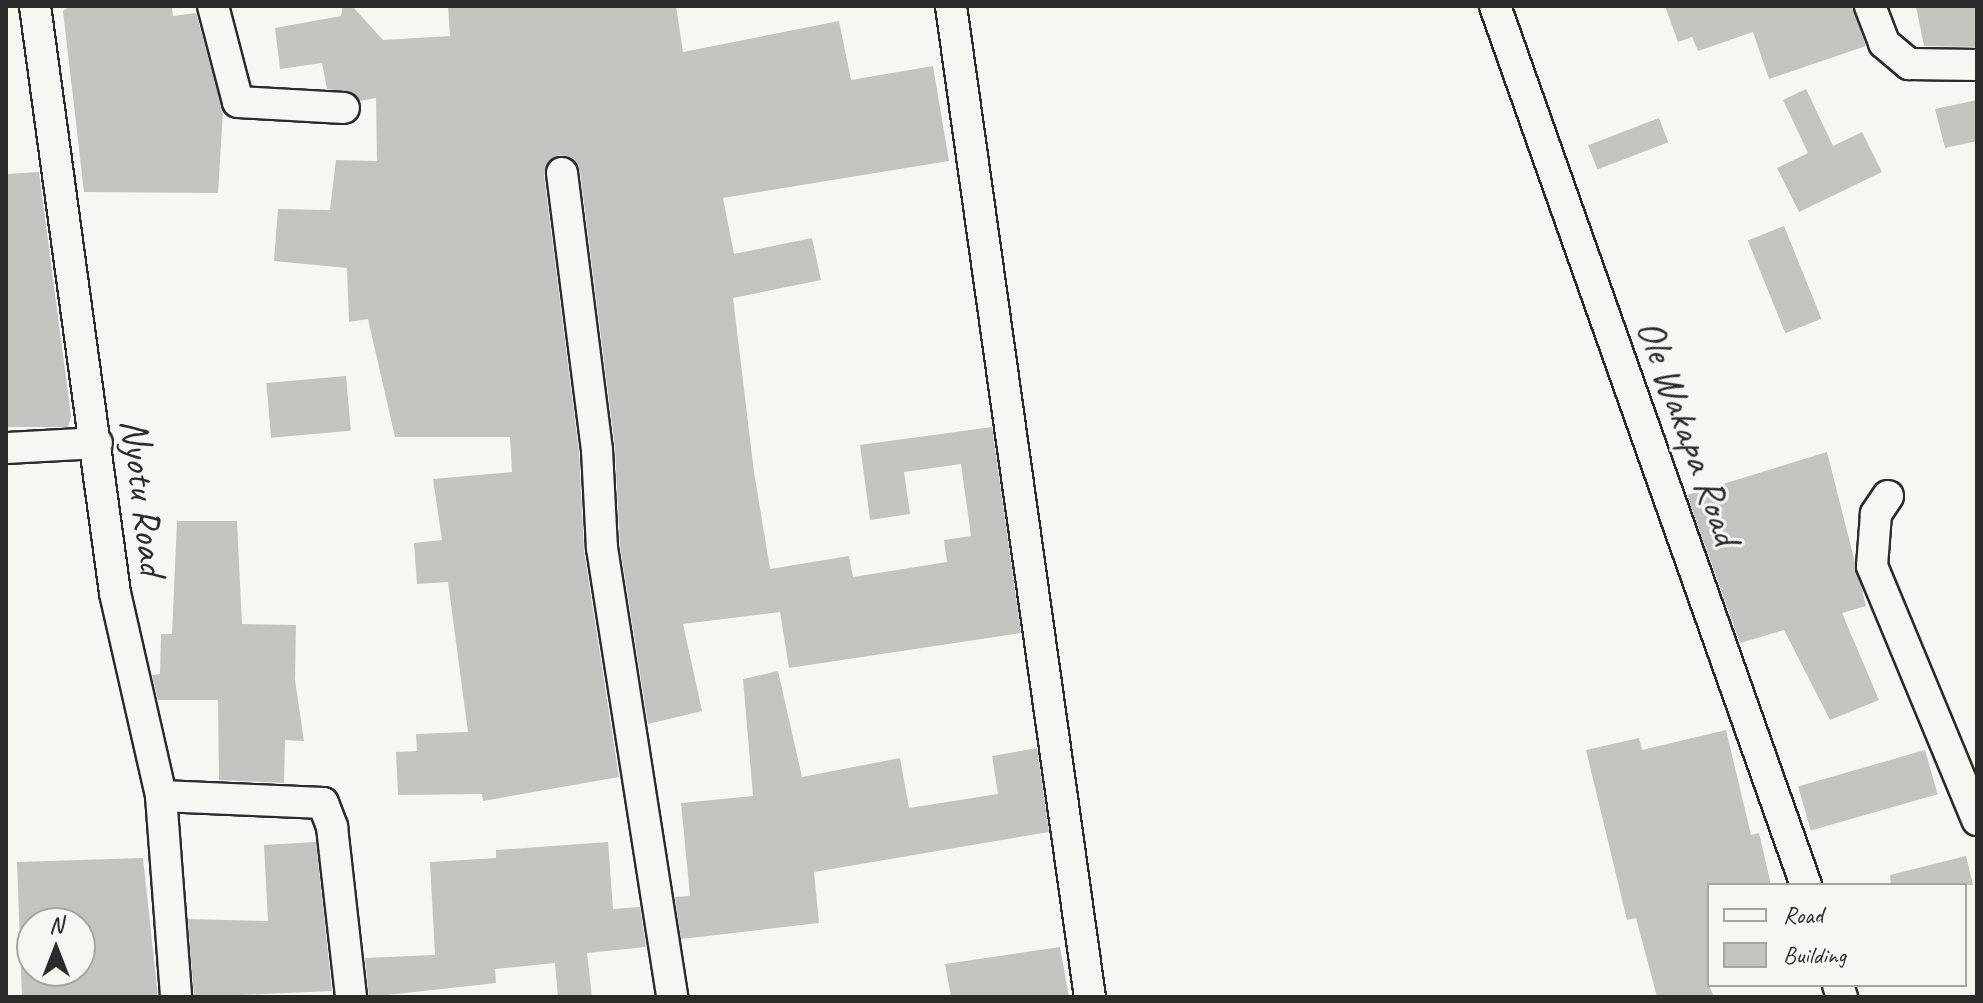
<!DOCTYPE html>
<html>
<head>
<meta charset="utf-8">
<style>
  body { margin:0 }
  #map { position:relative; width:1983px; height:1003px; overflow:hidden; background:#f6f6f2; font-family:Caveat,sans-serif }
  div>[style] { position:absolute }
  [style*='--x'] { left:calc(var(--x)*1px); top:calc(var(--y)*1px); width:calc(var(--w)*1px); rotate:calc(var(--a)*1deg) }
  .building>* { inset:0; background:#c3c3c0; transform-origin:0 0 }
  .roads { filter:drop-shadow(2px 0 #2b2b2b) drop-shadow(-2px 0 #2b2b2b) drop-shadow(0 2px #2b2b2b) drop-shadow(0 -2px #2b2b2b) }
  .minor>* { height:30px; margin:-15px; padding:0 15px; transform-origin:15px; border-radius:15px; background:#f6f6f2 }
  span { translate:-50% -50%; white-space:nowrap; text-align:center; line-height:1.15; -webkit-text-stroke:6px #f6f6f2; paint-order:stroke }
  .street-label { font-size:40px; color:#2b2b2b }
  .frame { position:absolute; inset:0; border:8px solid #2b2b2b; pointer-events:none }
  .legend { position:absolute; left:1707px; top:883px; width:260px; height:104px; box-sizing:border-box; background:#f6f6f2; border:2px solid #a5a5a2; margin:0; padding:10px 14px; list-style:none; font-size:24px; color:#2b2b2b }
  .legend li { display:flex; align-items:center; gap:16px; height:40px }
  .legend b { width:40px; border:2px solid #a5a5a2 }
  .north { position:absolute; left:16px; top:907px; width:80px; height:80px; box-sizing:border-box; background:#f6f6f2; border:2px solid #a5a5a2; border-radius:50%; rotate:0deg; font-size:22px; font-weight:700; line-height:32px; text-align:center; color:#2b2b2b }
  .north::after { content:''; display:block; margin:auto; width:28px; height:36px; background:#2b2b2b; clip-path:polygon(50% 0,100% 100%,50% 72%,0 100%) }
</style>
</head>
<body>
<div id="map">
  <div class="building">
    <i style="clip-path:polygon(70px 6px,172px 6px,173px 16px,196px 13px,223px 111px,218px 193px,84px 192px,63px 11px)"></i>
    <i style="clip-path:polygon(343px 6px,352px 6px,383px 40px,450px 36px,448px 6px,676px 6px,683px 52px,839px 21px,851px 80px,933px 66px,949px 161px,723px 198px,734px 254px,812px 238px,821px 280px,733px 298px,754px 472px,770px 569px,849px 556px,853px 577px,947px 562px,944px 540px,971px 536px,961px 464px,904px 472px,910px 514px,870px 520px,860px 445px,992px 427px,1021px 633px,789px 668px,780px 612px,683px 624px,702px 711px,648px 724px,620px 546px,615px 448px,580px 171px,570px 157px,559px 155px,544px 175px,579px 452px,584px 551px,619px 777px,483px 801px,482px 794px,398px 795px,396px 752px,417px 751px,416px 734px,468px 732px,448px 582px,417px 584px,414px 543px,442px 540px,433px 479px,512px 472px,510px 437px,395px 437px,368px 319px,349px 322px,347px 268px,274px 261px,278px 209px,330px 210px,336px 160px,377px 161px,376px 98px,360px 101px,353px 93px,327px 89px,322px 63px,280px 69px,275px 28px,341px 16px)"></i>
    <i style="clip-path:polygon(1665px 6px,1852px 6px,1866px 46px,1769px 79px,1753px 32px,1698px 51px,1692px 37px,1678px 42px)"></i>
    <i style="clip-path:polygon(1916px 6px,1977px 6px,1977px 47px,1924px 46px)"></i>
    <i style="clip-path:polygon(1806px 89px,1833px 146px,1862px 132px,1882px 172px,1799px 212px,1777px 168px,1808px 153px,1783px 100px)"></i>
    <i style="clip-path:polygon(1977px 100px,1977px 141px,1945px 148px,1935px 109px)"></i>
    <i style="left:1659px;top:118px;width:26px;height:76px;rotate:69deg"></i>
    <i style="clip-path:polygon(39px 172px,71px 416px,68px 427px,6px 427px,6px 174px)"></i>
    <i style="left:1784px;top:226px;width:100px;height:39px;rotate:68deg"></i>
    <i style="left:346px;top:376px;width:55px;height:80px;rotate:85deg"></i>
    <i style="clip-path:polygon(1827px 452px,1866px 606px,1842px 613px,1879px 700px,1830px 720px,1784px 630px,1740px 643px,1687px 495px)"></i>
    <i style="clip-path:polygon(177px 521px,237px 521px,242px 624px,296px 625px,295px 680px,304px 741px,285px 740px,284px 783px,219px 780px,218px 700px,158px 700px,152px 675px,160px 674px,161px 634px,172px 634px)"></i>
    <i style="clip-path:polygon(778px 671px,802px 777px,900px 758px,909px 808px,998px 794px,992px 756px,1037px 748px,1049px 832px,814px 872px,819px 923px,681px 939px,675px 897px,690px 896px,681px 803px,753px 796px,743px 679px)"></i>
    <i style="clip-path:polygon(1726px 730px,1751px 835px,1759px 833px,1771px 885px,1709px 885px,1709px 985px,1714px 997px,1657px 997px,1636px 918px,1627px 920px,1586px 750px,1639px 738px,1642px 750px)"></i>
    <i style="left:1925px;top:750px;width:46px;height:132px;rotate:74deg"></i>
    <i style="clip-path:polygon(316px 842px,332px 991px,194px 997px,188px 919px,268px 921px,264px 845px)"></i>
    <i style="clip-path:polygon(608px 842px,613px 909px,640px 907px,646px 947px,587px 953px,592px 997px,558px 997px,555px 963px,495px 969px,496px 983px,369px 997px,365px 958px,435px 955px,430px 862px,496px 858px,496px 850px)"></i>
    <i style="clip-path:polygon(1966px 856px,1973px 885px,1891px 885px,1890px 875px)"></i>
    <i style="clip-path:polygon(evenodd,143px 858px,158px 997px,22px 997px,17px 862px,143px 858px,32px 923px,80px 923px,80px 971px,32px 971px,32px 923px)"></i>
    <i style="clip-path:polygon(1060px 947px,1069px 997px,951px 997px,945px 964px)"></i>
  </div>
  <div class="roads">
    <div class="minor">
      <i style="--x:35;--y:6;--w:592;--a:82.24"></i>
      <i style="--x:115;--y:593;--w:208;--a:77.2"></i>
      <i style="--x:161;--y:796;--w:202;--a:85.7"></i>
      <i style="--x:213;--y:6;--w:99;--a:75.4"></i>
      <i style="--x:238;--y:102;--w:106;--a:3.2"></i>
      <i style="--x:951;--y:6;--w:1001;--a:82.02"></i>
      <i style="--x:1495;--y:6;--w:932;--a:70.52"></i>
      <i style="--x:1870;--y:6;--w:40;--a:69"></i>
      <i style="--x:1884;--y:43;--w:33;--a:40"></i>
      <i style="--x:1909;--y:64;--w:68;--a:0.8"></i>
      <i style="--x:562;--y:173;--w:279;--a:82.8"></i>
      <i style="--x:597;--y:450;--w:98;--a:87.1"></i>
      <i style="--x:602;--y:548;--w:454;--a:81.1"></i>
      <i style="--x:6;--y:448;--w:91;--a:-3.1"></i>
      <i style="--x:1888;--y:496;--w:22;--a:124"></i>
      <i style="--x:1876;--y:514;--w:52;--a:94.4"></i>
      <i style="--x:1872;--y:566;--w:275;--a:67.5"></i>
      <i style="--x:161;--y:796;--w:162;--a:2.5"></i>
      <i style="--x:323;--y:803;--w:26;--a:69"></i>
      <i style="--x:332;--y:827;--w:171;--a:83.6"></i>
      <i style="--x:1838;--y:985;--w:13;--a:72"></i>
    </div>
  </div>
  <div class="street-label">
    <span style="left:1689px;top:432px;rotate:70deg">Ole Wakapa Road</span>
    <span style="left:144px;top:497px;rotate:83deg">Nyotu Road</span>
  </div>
  <div class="frame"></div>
  <ul class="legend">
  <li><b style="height:10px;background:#f6f6f2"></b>Road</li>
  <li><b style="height:22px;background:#c3c3c0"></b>Building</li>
  </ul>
  <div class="north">N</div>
</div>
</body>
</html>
